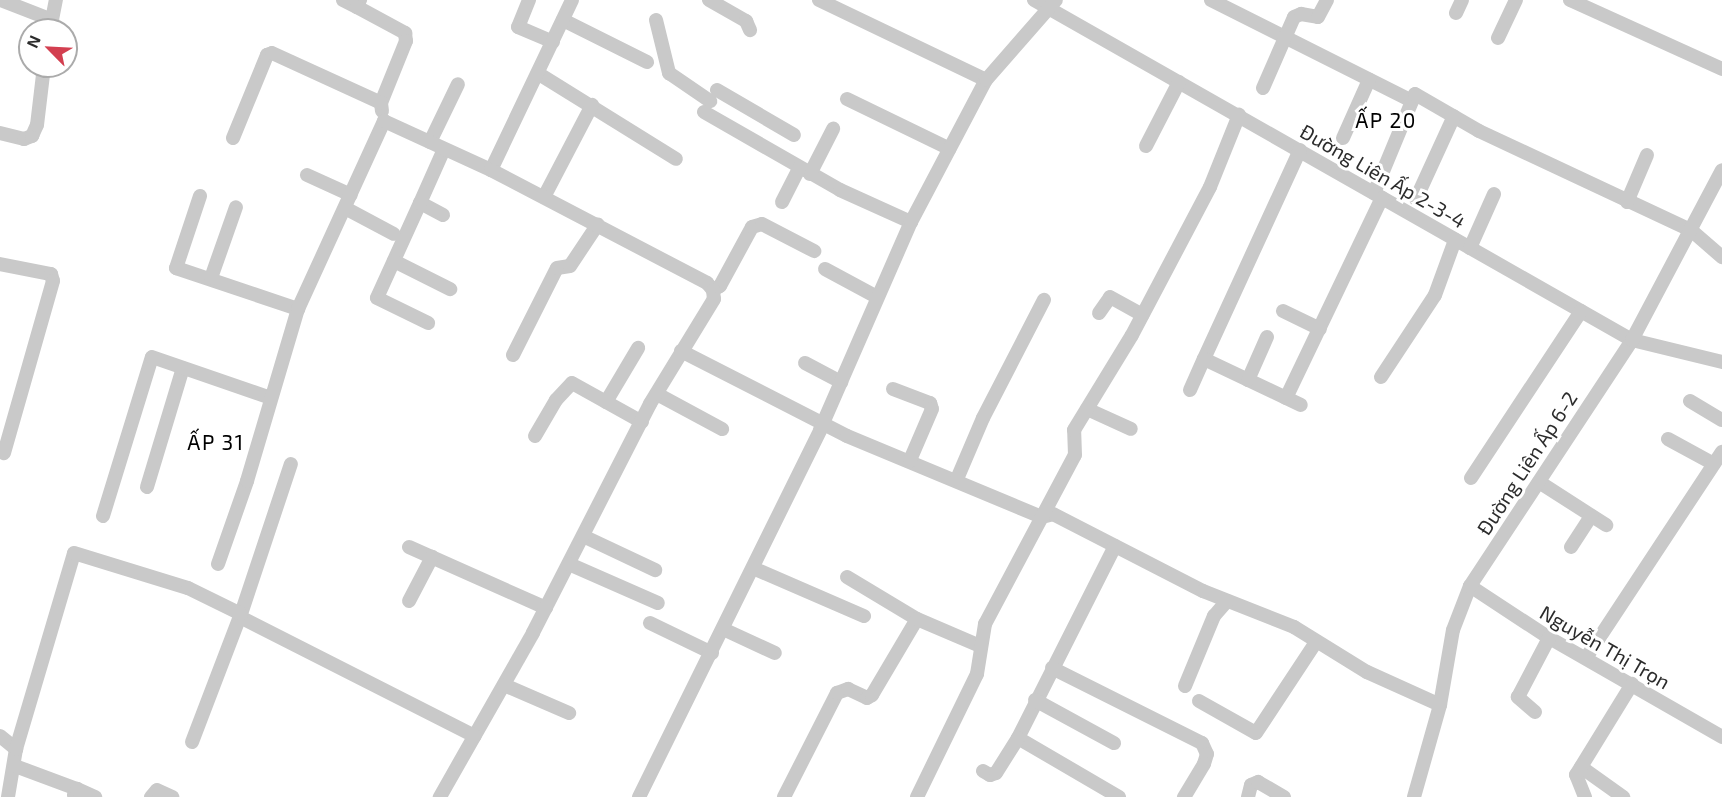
<!DOCTYPE html>
<html>
<head>
<meta charset="utf-8">
<style>
  body { margin:0 }
  #map { position:relative; width:1722px; height:797px; overflow:hidden; background:#fff; font-family:"Exo 2",sans-serif }
  div>[style] { position:absolute }
  [style*='--x'] { left:calc(var(--x)*1px); top:calc(var(--y)*1px); width:calc(var(--w)*1px); rotate:calc(var(--a)*1deg) }
  .minor>* { height:14px; margin:-7px; padding:0 7px; transform-origin:7px; border-radius:7px; background:#c9c9c9 }
  span { translate:-50% -50%; white-space:nowrap; text-align:center; line-height:1.15; -webkit-text-stroke:6px #fff; paint-order:stroke }
  .street-label { font-size:20px; color:#2c2c2c }
  .neighbourhood-label { font-size:21px; color:#000; letter-spacing:1.5px }
  .north { position:absolute; left:18px; top:18px; width:60px; height:60px; box-sizing:border-box; background:#fff; border:2px solid #ababab; border-radius:50%; rotate:294deg; font-size:16px; font-weight:700; line-height:24px; text-align:center; color:#2c2c2c }
  .north::after { content:''; display:block; margin:auto; width:21px; height:27px; background:#d33f50; clip-path:polygon(50% 0,100% 100%,50% 72%,0 100%) }
</style>
</head>
<body>
<div id="map">
  <div class="minor">
    <i style="--x:1;--y:0;--w:55;--a:21.4"></i>
    <i style="--x:343;--y:0;--w:16;--a:27"></i>
    <i style="--x:357;--y:7;--w:8;--a:-67"></i>
    <i style="--x:529;--y:0;--w:29;--a:112"></i>
    <i style="--x:518;--y:27;--w:38;--a:23"></i>
    <i style="--x:709;--y:0;--w:43;--a:29.6"></i>
    <i style="--x:746;--y:21;--w:10;--a:66"></i>
    <i style="--x:819;--y:0;--w:185;--a:25.6"></i>
    <i style="--x:1034;--y:0;--w:688;--a:29.62"></i>
    <i style="--x:1632;--y:340;--w:93;--a:13.7"></i>
    <i style="--x:1211;--y:0;--w:225;--a:26.7"></i>
    <i style="--x:1570;--y:0;--w:167;--a:24.4"></i>
    <i style="--x:357;--y:7;--w:55;--a:28.4"></i>
    <i style="--x:405;--y:33;--w:8;--a:83"></i>
    <i style="--x:406;--y:41;--w:67;--a:112"></i>
    <i style="--x:381;--y:103;--w:8;--a:83"></i>
    <i style="--x:1456;--y:13;--w:14;--a:-65"></i>
    <i style="--x:563;--y:20;--w:94;--a:26.6"></i>
    <i style="--x:656;--y:20;--w:55;--a:76.2"></i>
    <i style="--x:669;--y:73;--w:50;--a:34.3"></i>
    <i style="--x:50;--y:30;--w:31;--a:-79"></i>
    <i style="--x:1498;--y:38;--w:42;--a:-64.7"></i>
    <i style="--x:539;--y:74;--w:161;--a:31.8"></i>
    <i style="--x:1263;--y:88;--w:77;--a:-66.4"></i>
    <i style="--x:1294;--y:17;--w:8;--a:-23"></i>
    <i style="--x:1301;--y:14;--w:17;--a:10"></i>
    <i style="--x:1318;--y:17;--w:19;--a:-62"></i>
    <i style="--x:717;--y:90;--w:89;--a:30.3"></i>
    <i style="--x:847;--y:99;--w:114;--a:25.9"></i>
    <i style="--x:704;--y:112;--w:157;--a:29.8"></i>
    <i style="--x:840;--y:190;--w:78;--a:24.3"></i>
    <i style="--x:0;--y:133;--w:25;--a:14"></i>
    <i style="--x:24;--y:139;--w:9;--a:-21"></i>
    <i style="--x:32;--y:136;--w:12;--a:-66"></i>
    <i style="--x:37;--y:125;--w:59;--a:-83.2"></i>
    <i style="--x:233;--y:138;--w:90;--a:-67.7"></i>
    <i style="--x:267;--y:55;--w:5;--a:-22"></i>
    <i style="--x:272;--y:53;--w:120;--a:24.6"></i>
    <i style="--x:1343;--y:138;--w:64;--a:-65.9"></i>
    <i style="--x:430;--y:142;--w:64;--a:-64.2"></i>
    <i style="--x:1146;--y:146;--w:72;--a:-62.7"></i>
    <i style="--x:1300;--y:150;--w:230;--a:114.7"></i>
    <i style="--x:1204;--y:359;--w:107;--a:25.4"></i>
    <i style="--x:491;--y:170;--w:188;--a:-64.5"></i>
    <i style="--x:810;--y:174;--w:51;--a:-62.9"></i>
    <i style="--x:307;--y:175;--w:48;--a:24.4"></i>
    <i style="--x:1374;--y:193;--w:107;--a:-67.5"></i>
    <i style="--x:1415;--y:94;--w:74;--a:30"></i>
    <i style="--x:1479;--y:131;--w:235;--a:25.1"></i>
    <i style="--x:1692;--y:231;--w:40;--a:41"></i>
    <i style="--x:200;--y:196;--w:76;--a:108.4"></i>
    <i style="--x:176;--y:268;--w:129;--a:18.6"></i>
    <i style="--x:544;--y:197;--w:104;--a:-62.4"></i>
    <i style="--x:1416;--y:199;--w:91;--a:-65.4"></i>
    <i style="--x:782;--y:202;--w:38;--a:-63"></i>
    <i style="--x:1627;--y:202;--w:51;--a:-66.9"></i>
    <i style="--x:420;--y:203;--w:104;--a:114.4"></i>
    <i style="--x:377;--y:298;--w:57;--a:26.1"></i>
    <i style="--x:345;--y:208;--w:55;--a:28"></i>
    <i style="--x:443;--y:215;--w:26;--a:-152"></i>
    <i style="--x:420;--y:203;--w:59;--a:-66"></i>
    <i style="--x:1470;--y:248;--w:59;--a:-66"></i>
    <i style="--x:394;--y:261;--w:63;--a:26.6"></i>
    <i style="--x:0;--y:264;--w:52;--a:11.1"></i>
    <i style="--x:51;--y:274;--w:7;--a:74"></i>
    <i style="--x:53;--y:281;--w:179;--a:105.9"></i>
    <i style="--x:825;--y:269;--w:59;--a:28.3"></i>
    <i style="--x:211;--y:278;--w:75;--a:-70.6"></i>
    <i style="--x:713;--y:290;--w:8;--a:-30"></i>
    <i style="--x:720;--y:286;--w:67;--a:-61.5"></i>
    <i style="--x:752;--y:227;--w:10;--a:-17"></i>
    <i style="--x:762;--y:224;--w:59;--a:27.4"></i>
    <i style="--x:1283;--y:311;--w:41;--a:25.9"></i>
    <i style="--x:1099;--y:313;--w:19;--a:-55"></i>
    <i style="--x:1110;--y:297;--w:37;--a:29"></i>
    <i style="--x:681;--y:351;--w:186;--a:27.1"></i>
    <i style="--x:847;--y:436;--w:211;--a:22.6"></i>
    <i style="--x:1042;--y:517;--w:11;--a:-15"></i>
    <i style="--x:1053;--y:514;--w:169;--a:27.2"></i>
    <i style="--x:1203;--y:591;--w:98;--a:21.6"></i>
    <i style="--x:1294;--y:627;--w:86;--a:31.7"></i>
    <i style="--x:1367;--y:672;--w:80;--a:24.3"></i>
    <i style="--x:513;--y:355;--w:97;--a:-63.2"></i>
    <i style="--x:557;--y:268;--w:13;--a:-9"></i>
    <i style="--x:570;--y:266;--w:50;--a:-56.3"></i>
    <i style="--x:805;--y:363;--w:41;--a:27.8"></i>
    <i style="--x:1381;--y:377;--w:98;--a:-56.6"></i>
    <i style="--x:1435;--y:295;--w:59;--a:-70"></i>
    <i style="--x:1248;--y:380;--w:47;--a:-66.2"></i>
    <i style="--x:893;--y:389;--w:40;--a:21"></i>
    <i style="--x:930;--y:403;--w:6;--a:72"></i>
    <i style="--x:932;--y:409;--w:56;--a:113.3"></i>
    <i style="--x:1190;--y:390;--w:34;--a:-66"></i>
    <i style="--x:657;--y:394;--w:74;--a:28.3"></i>
    <i style="--x:1286;--y:398;--w:222;--a:-64.4"></i>
    <i style="--x:1690;--y:401;--w:37;--a:31"></i>
    <i style="--x:606;--y:402;--w:63;--a:-59.3"></i>
    <i style="--x:1087;--y:409;--w:48;--a:24.4"></i>
    <i style="--x:535;--y:436;--w:42;--a:-59.7"></i>
    <i style="--x:556;--y:400;--w:23;--a:-47"></i>
    <i style="--x:572;--y:383;--w:80;--a:29.1"></i>
    <i style="--x:1668;--y:439;--w:52;--a:28.5"></i>
    <i style="--x:1471;--y:478;--w:200;--a:-56.6"></i>
    <i style="--x:957;--y:479;--w:66;--a:-66.9"></i>
    <i style="--x:983;--y:418;--w:133;--a:-62.7"></i>
    <i style="--x:1539;--y:482;--w:80;--a:32.7"></i>
    <i style="--x:147;--y:487;--w:124;--a:-73.2"></i>
    <i style="--x:103;--y:516;--w:166;--a:-72.9"></i>
    <i style="--x:152;--y:357;--w:126;--a:19"></i>
    <i style="--x:583;--y:536;--w:80;--a:25.3"></i>
    <i style="--x:1115;--y:546;--w:215;--a:116.8"></i>
    <i style="--x:1018;--y:738;--w:117;--a:30.3"></i>
    <i style="--x:409;--y:547;--w:150;--a:24"></i>
    <i style="--x:1571;--y:547;--w:37;--a:-57"></i>
    <i style="--x:218;--y:564;--w:88;--a:-70.7"></i>
    <i style="--x:247;--y:481;--w:179;--a:-73.5"></i>
    <i style="--x:298;--y:309;--w:207;--a:-65.4"></i>
    <i style="--x:384;--y:121;--w:118;--a:24.6"></i>
    <i style="--x:491;--y:170;--w:244;--a:27.6"></i>
    <i style="--x:707;--y:283;--w:9;--a:49"></i>
    <i style="--x:713;--y:290;--w:9;--a:84"></i>
    <i style="--x:714;--y:299;--w:123;--a:121.4"></i>
    <i style="--x:650;--y:404;--w:257;--a:117.1"></i>
    <i style="--x:533;--y:633;--w:189;--a:119.6"></i>
    <i style="--x:569;--y:564;--w:97;--a:23.7"></i>
    <i style="--x:753;--y:568;--w:121;--a:23.4"></i>
    <i style="--x:847;--y:577;--w:82;--a:31"></i>
    <i style="--x:1470;--y:586;--w:91;--a:33.3"></i>
    <i style="--x:1546;--y:636;--w:203;--a:29.8"></i>
    <i style="--x:409;--y:601;--w:50;--a:-62.4"></i>
    <i style="--x:240;--y:617;--w:263;--a:26.9"></i>
    <i style="--x:650;--y:623;--w:69;--a:25.8"></i>
    <i style="--x:723;--y:629;--w:57;--a:24.8"></i>
    <i style="--x:1586;--y:658;--w:247;--a:-56.6"></i>
    <i style="--x:1052;--y:668;--w:168;--a:26.6"></i>
    <i style="--x:1202;--y:743;--w:12;--a:66"></i>
    <i style="--x:1207;--y:754;--w:10;--a:107"></i>
    <i style="--x:1204;--y:764;--w:39;--a:121"></i>
    <i style="--x:504;--y:685;--w:71;--a:23.3"></i>
    <i style="--x:1185;--y:686;--w:76;--a:-67.5"></i>
    <i style="--x:1214;--y:616;--w:20;--a:-49"></i>
    <i style="--x:1035;--y:700;--w:90;--a:28.6"></i>
    <i style="--x:1199;--y:701;--w:65;--a:29.3"></i>
    <i style="--x:1256;--y:733;--w:109;--a:-56.6"></i>
    <i style="--x:1535;--y:712;--w:23;--a:-139"></i>
    <i style="--x:1518;--y:697;--w:67;--a:-62.3"></i>
    <i style="--x:0;--y:736;--w:21;--a:39"></i>
    <i style="--x:16;--y:749;--w:49;--a:99.5"></i>
    <i style="--x:192;--y:742;--w:137;--a:-69.1"></i>
    <i style="--x:241;--y:614;--w:158;--a:-71.6"></i>
    <i style="--x:16;--y:749;--w:204;--a:-73.5"></i>
    <i style="--x:74;--y:553;--w:119;--a:17.1"></i>
    <i style="--x:188;--y:588;--w:59;--a:26.1"></i>
    <i style="--x:15;--y:766;--w:66;--a:20.4"></i>
    <i style="--x:1581;--y:767;--w:52;--a:35.5"></i>
    <i style="--x:983;--y:771;--w:8;--a:30"></i>
    <i style="--x:990;--y:775;--w:6;--a:-18"></i>
    <i style="--x:996;--y:773;--w:41;--a:-57.8"></i>
    <i style="--x:74;--y:795;--w:7;--a:-63"></i>
    <i style="--x:77;--y:789;--w:20;--a:24"></i>
    <i style="--x:151;--y:797;--w:9;--a:-49"></i>
    <i style="--x:157;--y:790;--w:17;--a:25"></i>
    <i style="--x:639;--y:797;--w:409;--a:-63.7"></i>
    <i style="--x:820;--y:430;--w:227;--a:-66.4"></i>
    <i style="--x:911;--y:222;--w:161;--a:-62.2"></i>
    <i style="--x:986;--y:80;--w:106;--a:-48.8"></i>
    <i style="--x:784;--y:797;--w:117;--a:-63"></i>
    <i style="--x:837;--y:693;--w:12;--a:-20"></i>
    <i style="--x:848;--y:689;--w:21;--a:25"></i>
    <i style="--x:867;--y:698;--w:6;--a:-31"></i>
    <i style="--x:872;--y:695;--w:88;--a:-59.4"></i>
    <i style="--x:917;--y:619;--w:69;--a:23.2"></i>
    <i style="--x:917;--y:797;--w:137;--a:-64"></i>
    <i style="--x:977;--y:674;--w:51;--a:-80.9"></i>
    <i style="--x:985;--y:624;--w:191;--a:-62"></i>
    <i style="--x:1075;--y:455;--w:25;--a:-92"></i>
    <i style="--x:1074;--y:430;--w:111;--a:-58.6"></i>
    <i style="--x:1132;--y:335;--w:167;--a:-62.2"></i>
    <i style="--x:1210;--y:187;--w:78;--a:-68.1"></i>
    <i style="--x:1248;--y:797;--w:12;--a:-76"></i>
    <i style="--x:1251;--y:785;--w:8;--a:-23"></i>
    <i style="--x:1258;--y:782;--w:30;--a:30"></i>
    <i style="--x:1414;--y:797;--w:96;--a:-74.2"></i>
    <i style="--x:1440;--y:705;--w:76;--a:-80.2"></i>
    <i style="--x:1453;--y:630;--w:47;--a:-68.9"></i>
    <i style="--x:1470;--y:586;--w:295;--a:-56.6"></i>
    <i style="--x:1632;--y:340;--w:192;--a:-62.1"></i>
    <i style="--x:1585;--y:797;--w:24;--a:-112"></i>
    <i style="--x:1576;--y:775;--w:107;--a:-58.4"></i>
  </div>
  <div class="street-label">
    <span style="left:1383px;top:176px;rotate:30deg">Đường Liên Ấp 2-3-4</span>
    <span style="left:1527px;top:463px;rotate:-57deg">Đường Liên Ấp 6-2</span>
    <span style="left:1605px;top:647px;rotate:30deg">Nguyễn Thị Trọn</span>
  </div>
  <div class="neighbourhood-label">
    <span style="left:1386px;top:120px">ẤP 20</span>
    <span style="left:216px;top:442px">ẤP 31</span>
  </div>
  <div class="north">N</div>
</div>
</body>
</html>
